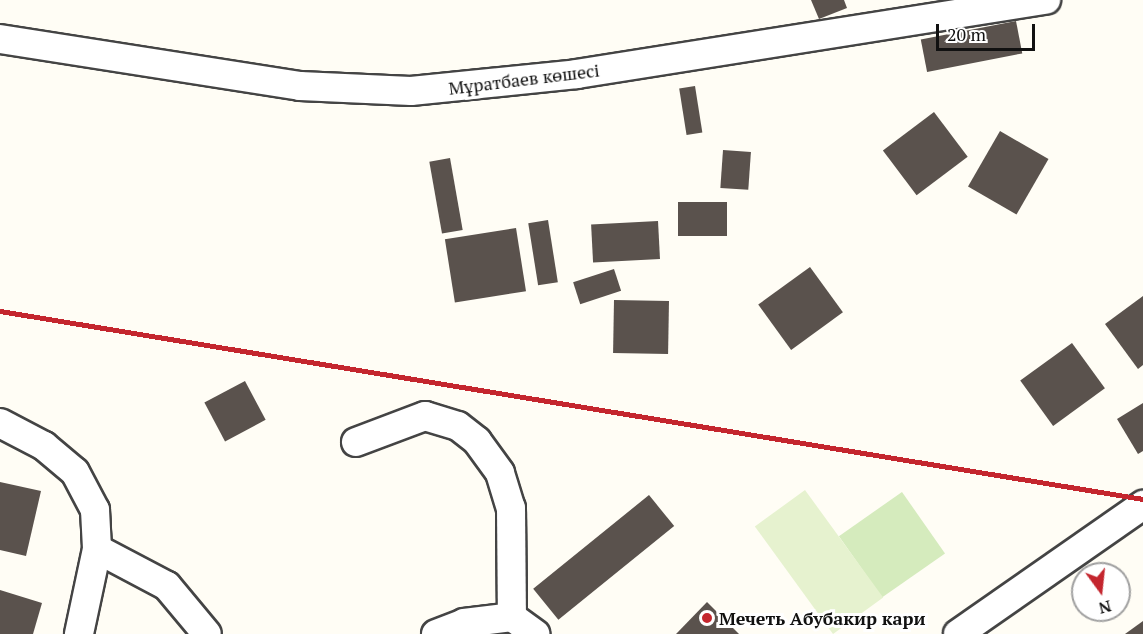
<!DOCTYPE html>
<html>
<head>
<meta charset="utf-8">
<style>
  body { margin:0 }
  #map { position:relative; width:1143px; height:634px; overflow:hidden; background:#fffdf5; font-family:"PT Serif",serif }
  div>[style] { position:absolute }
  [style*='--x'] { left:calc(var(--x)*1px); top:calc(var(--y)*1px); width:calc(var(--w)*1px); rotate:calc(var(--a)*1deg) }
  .green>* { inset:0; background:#d5ebbd; transform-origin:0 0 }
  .pitch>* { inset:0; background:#e6f2cf; transform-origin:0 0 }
  .building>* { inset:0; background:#5a524d; transform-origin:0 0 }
  .roads { filter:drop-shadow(2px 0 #444) drop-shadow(-2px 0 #444) drop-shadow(0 2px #444) drop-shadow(0 -2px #444) }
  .minor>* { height:28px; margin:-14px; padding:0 14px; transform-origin:14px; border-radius:14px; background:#fff }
  .rail>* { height:4.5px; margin:-2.25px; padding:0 2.25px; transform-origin:2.25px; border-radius:2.25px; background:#c4262e }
  .dots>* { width:16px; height:16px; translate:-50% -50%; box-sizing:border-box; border:3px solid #fff; border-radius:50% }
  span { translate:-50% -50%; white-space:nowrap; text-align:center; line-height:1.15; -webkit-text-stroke:6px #fff; paint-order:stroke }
  .street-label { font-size:18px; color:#111 }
  .poi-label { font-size:18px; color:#111; font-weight:700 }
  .left { translate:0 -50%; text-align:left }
  .north { position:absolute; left:1071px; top:562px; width:60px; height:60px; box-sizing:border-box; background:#fff; border:2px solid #a0a0a0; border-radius:50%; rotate:165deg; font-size:16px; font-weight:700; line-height:24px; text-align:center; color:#111 }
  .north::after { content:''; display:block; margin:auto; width:21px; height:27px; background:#c4262e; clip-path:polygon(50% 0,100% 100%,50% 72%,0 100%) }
  .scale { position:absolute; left:936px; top:24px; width:99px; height:27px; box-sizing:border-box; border:3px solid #111; border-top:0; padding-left:8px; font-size:18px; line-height:21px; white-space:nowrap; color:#111; -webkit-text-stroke:4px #fff; paint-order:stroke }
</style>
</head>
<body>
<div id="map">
  <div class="green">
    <i style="left:902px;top:492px;width:75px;height:77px;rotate:55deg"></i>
  </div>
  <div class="pitch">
    <i style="left:805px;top:490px;width:133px;height:62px;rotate:54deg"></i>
  </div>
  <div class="building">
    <i style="clip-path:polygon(811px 0,844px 0,847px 8px,819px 19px)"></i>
    <i style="left:1016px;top:21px;width:33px;height:97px;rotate:79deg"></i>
    <i style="left:695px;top:86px;width:47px;height:16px;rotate:81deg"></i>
    <i style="left:934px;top:112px;width:56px;height:64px;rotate:53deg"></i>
    <i style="left:1000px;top:131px;width:56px;height:64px;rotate:30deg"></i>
    <i style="left:723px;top:150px;width:28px;height:38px;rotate:4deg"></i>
    <i style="left:450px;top:158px;width:73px;height:21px;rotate:80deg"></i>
    <i style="left:678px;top:202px;width:49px;height:34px"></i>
    <i style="left:548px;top:220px;width:63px;height:20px;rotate:81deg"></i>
    <i style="left:658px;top:221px;width:38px;height:67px;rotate:87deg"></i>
    <i style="left:516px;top:228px;width:64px;height:72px;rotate:81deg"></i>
    <i style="left:810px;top:267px;width:56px;height:64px;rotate:54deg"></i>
    <i style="left:614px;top:269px;width:23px;height:43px;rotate:72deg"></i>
    <i style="clip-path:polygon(1143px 296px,1143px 365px,1138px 369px,1105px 324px)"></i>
    <i style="left:614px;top:300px;width:55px;height:53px;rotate:1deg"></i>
    <i style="left:1072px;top:343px;width:56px;height:64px;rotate:54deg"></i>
    <i style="left:245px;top:381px;width:44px;height:46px;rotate:62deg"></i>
    <i style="clip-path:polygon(1143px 403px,1143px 451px,1138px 454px,1117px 419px)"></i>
    <i style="clip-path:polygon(0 482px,41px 491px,26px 556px,0 550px)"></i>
    <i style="left:649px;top:495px;width:40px;height:149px;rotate:51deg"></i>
    <i style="clip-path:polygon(0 590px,42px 603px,33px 634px,0 634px)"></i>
    <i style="clip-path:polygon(707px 602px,739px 634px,676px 634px)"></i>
    <i style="clip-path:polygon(1143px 621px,1143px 634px,1125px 634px)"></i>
  </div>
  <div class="roads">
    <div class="minor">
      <i style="--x:0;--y:39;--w:304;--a:8.9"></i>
      <i style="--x:300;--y:86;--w:111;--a:2.6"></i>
      <i style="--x:411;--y:91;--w:167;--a:-5.8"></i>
      <i style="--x:577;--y:74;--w:475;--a:-9"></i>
      <i style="--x:0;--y:423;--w:50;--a:27.6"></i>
      <i style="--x:44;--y:446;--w:40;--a:40"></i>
      <i style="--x:75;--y:472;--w:43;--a:62.2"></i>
      <i style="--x:95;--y:510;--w:39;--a:87"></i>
      <i style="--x:97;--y:549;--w:87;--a:102"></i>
      <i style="--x:356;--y:442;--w:74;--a:-20.6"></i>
      <i style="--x:425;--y:416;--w:34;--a:17"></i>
      <i style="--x:458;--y:426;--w:24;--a:38"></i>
      <i style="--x:477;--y:441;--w:39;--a:54"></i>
      <i style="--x:500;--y:473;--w:37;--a:73"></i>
      <i style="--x:511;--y:508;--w:109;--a:89.5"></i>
      <i style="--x:97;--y:549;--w:79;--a:27.9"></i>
      <i style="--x:167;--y:586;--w:62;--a:50.2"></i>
      <i style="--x:436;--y:634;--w:30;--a:-21"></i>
      <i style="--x:464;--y:623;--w:48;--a:-7.1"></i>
      <i style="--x:512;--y:617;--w:29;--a:36"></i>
      <i style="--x:958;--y:634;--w:226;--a:-34.9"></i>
    </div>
  </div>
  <div class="rail">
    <i style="--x:0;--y:311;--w:1158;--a:9.34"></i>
  </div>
  <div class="dots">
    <i style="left:707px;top:618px;background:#c4262e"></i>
  </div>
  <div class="street-label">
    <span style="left:524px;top:79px;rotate:-7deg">Мұратбаев көшесі</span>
  </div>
  <div class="poi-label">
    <span class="left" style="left:719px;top:618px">Мечеть Абубакир кари</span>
  </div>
  <div class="north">N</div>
  <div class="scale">20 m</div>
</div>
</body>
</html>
